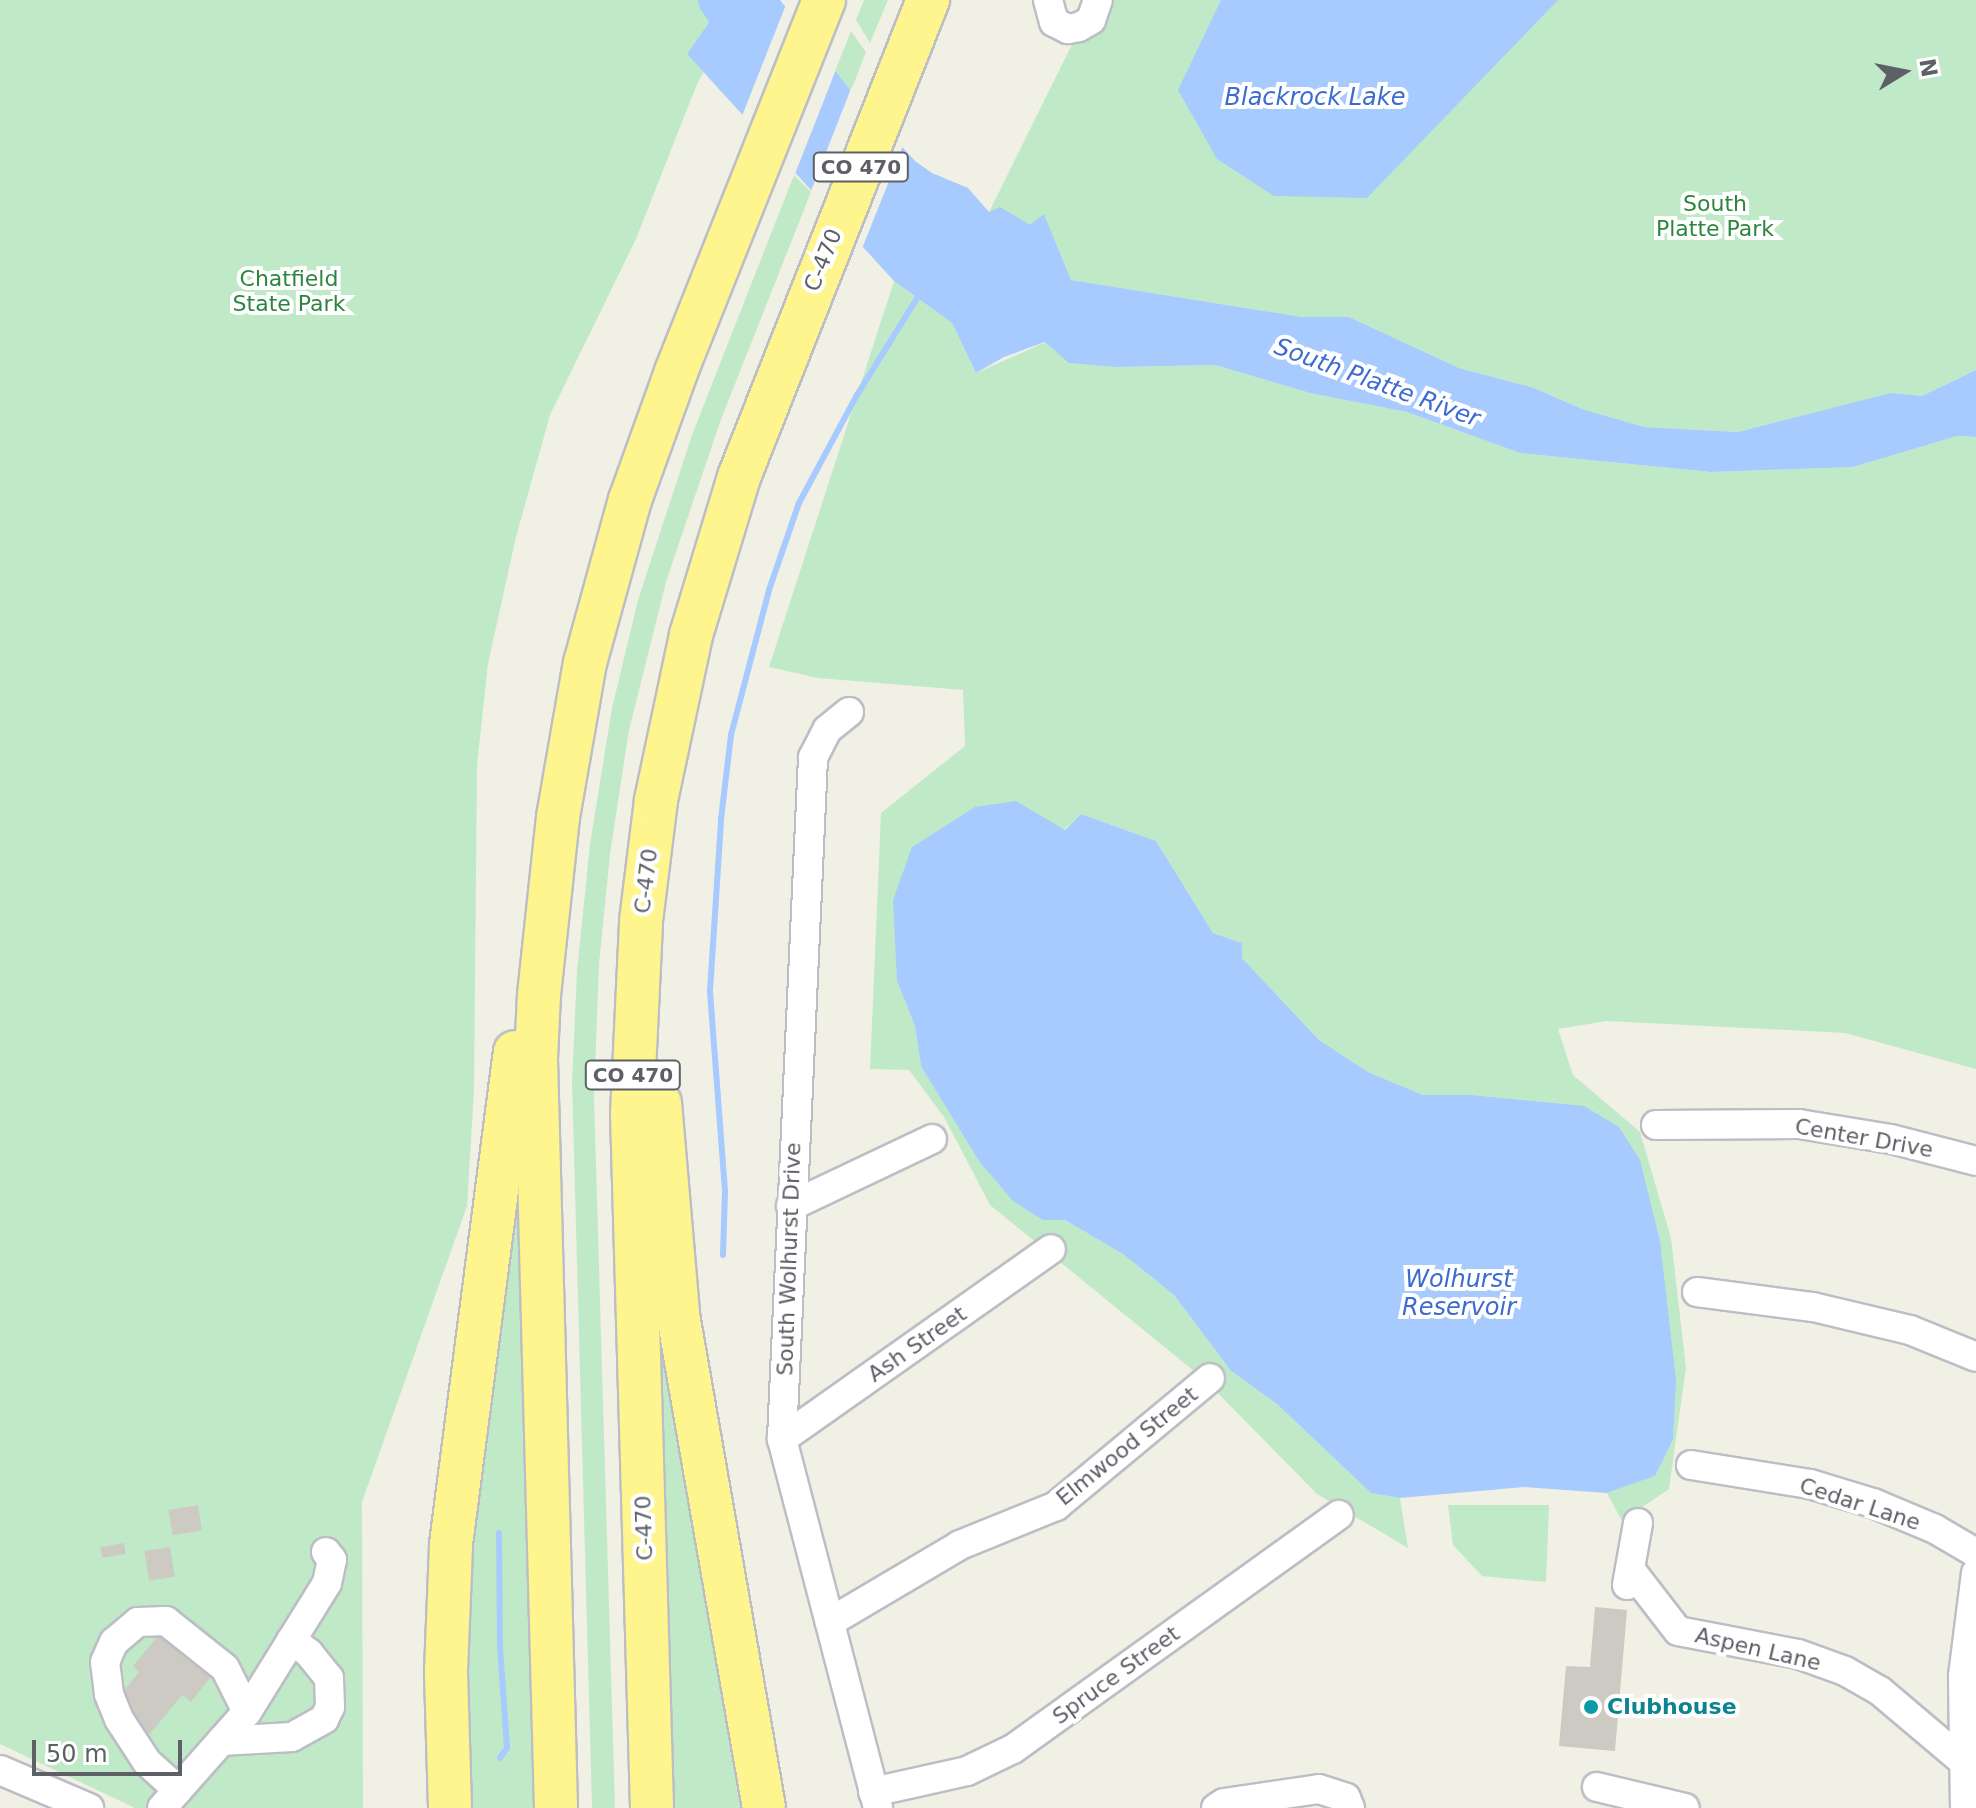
<!DOCTYPE html>
<html>
<head>
<meta charset="utf-8">
<style>
  body { margin:0 }
  #map { position:relative; width:1976px; height:1808px; overflow:hidden; background:#f1f0e5; font-family:"DejaVu Sans",sans-serif }
  div>[style] { position:absolute }
  [style*='--x'] { left:calc(var(--x)*1px); top:calc(var(--y)*1px); width:calc(var(--w)*1px); rotate:calc(var(--a)*1deg) }
  .green>* { inset:0; background:#c0eac7 }
  .water>* { inset:0; background:#a7caff }
  .pier>* { inset:0; background:#f1f0e5 }
  .stream>* { height:6px; margin:-3px; padding:0 3px; transform-origin:3px; border-radius:3px; background:#a7caff }
  .river>* { height:36px; margin:-18px; padding:0 18px; transform-origin:18px; border-radius:18px; background:#a7caff }
  .building>* { inset:0; background:#cccac2; transform-origin:0 0 }
  .roads { filter:drop-shadow(2px 0 #bdbec5) drop-shadow(-2px 0 #bdbec5) drop-shadow(0 2px #bdbec5) drop-shadow(0 -2px #bdbec5) }
  .minor>* { height:28px; margin:-14px; padding:0 14px; transform-origin:14px; border-radius:14px; background:#fff }
  .highway>* { height:42px; margin:-21px; padding:0 21px; transform-origin:21px; border-radius:21px; background:#fff58e }
  .dots>* { width:22px; height:22px; translate:-50% -50%; box-sizing:border-box; border:4px solid #fff; border-radius:50% }
  span { translate:-50% -50%; white-space:nowrap; text-align:center; line-height:1.15; -webkit-text-stroke:8px #fff; paint-order:stroke }
  .shield-label span { padding:2px 6px; background:#fff; border:2px solid; border-radius:6px; -webkit-text-stroke-width:0 }
  .shield-label { font-size:20px; color:#5d6067; font-weight:700 }
  .park-label { font-size:22px; color:#2d8640 }
  .street-label { font-size:22px; color:#5d6067 }
  .culture-label { font-size:22px; color:#0d838f; font-weight:700 }
  .left { translate:0 -50%; text-align:left }
  .water-label { font-size:24px; color:#3d6ccf; font-style:italic }
  .north { position:absolute; left:1864px; top:32px; width:80px; height:80px; -webkit-text-stroke:6px #fff; paint-order:stroke; rotate:80deg; font-size:22px; font-weight:700; line-height:32px; text-align:center; color:#5d6067 }
  .north::after { content:''; display:block; margin:auto; width:28px; height:36px; background:#5d6067; clip-path:polygon(50% 0,100% 100%,50% 72%,0 100%) }
  .scale { position:absolute; left:32px; top:1740px; width:150px; height:36px; box-sizing:border-box; border:4px solid #5d6067; border-top:0; padding-left:10px; font-size:24px; line-height:28px; white-space:nowrap; color:#5d6067; -webkit-text-stroke:6px #fff; paint-order:stroke }
</style>
</head>
<body>
<div id="map">
  <div class="green">
    <i style="clip-path:polygon(0 0,743px 0,697px 84px,636px 239px,550px 415px,516px 537px,488px 664px,477px 766px,474px 1091px,467px 1206px,362px 1502px,363px 1808px,135px 1808px,0 1744px)"></i>
    <i style="clip-path:polygon(864px 0,888px 0,870px 43px,856px 20px)"></i>
    <i style="clip-path:polygon(1094px 0,1976px 0,1976px 370px,1922px 396px,1891px 394px,1738px 432px,1644px 427px,1582px 409px,1534px 388px,1459px 368px,1349px 317px,1302px 317px,1071px 280px,1044px 215px,1030px 226px,989px 212px)"></i>
    <i style="clip-path:polygon(851px 31px,866px 52px,851px 91px,835px 71px)"></i>
    <i style="clip-path:polygon(794px 175px,811px 192px,720px 422px,666px 582px,629px 730px,610px 854px,599px 964px,594px 1097px,615px 1808px,592px 1808px,572px 1083px,577px 971px,590px 844px,612px 708px,638px 600px,692px 435px)"></i>
    <i style="clip-path:polygon(894px 281px,952px 323px,976px 373px,1046px 342px,1117px 367px,1215px 365px,1310px 393px,1407px 412px,1520px 453px,1711px 472px,1853px 467px,1957px 436px,1976px 437px,1976px 1069px,1845px 1033px,1607px 1021px,1558px 1029px,1573px 1075px,1640px 1132px,1671px 1238px,1686px 1368px,1669px 1489px,1622px 1521px,1607px 1493px,1655px 1476px,1470px 1095px,1423px 1095px,1368px 1072px,1319px 1040px,1242px 958px,1242px 943px,1213px 933px,1156px 841px,1081px 814px,897px 981px,915px 1026px,921px 1066px,1043px 1220px,1065px 1220px,1123px 1254px,1174px 1295px,1231px 1371px,1277px 1404px,1371px 1493px,1400px 1498px,1408px 1548px,1317px 1494px,1205px 1380px,990px 1205px,944px 1117px,909px 1070px,870px 1069px,881px 813px,965px 746px,963px 690px,818px 678px,769px 667px)"></i>
    <i style="clip-path:polygon(518px 1158px,535px 1808px,459px 1808px,464px 1579px)"></i>
    <i style="clip-path:polygon(657px 1278px,749px 1808px,672px 1808px)"></i>
    <i style="clip-path:polygon(1448px 1505px,1549px 1505px,1546px 1582px,1482px 1576px,1453px 1545px)"></i>
  </div>
  <div class="water">
    <i style="clip-path:polygon(725px 0,780px 0,851px 91px,915px 161px,932px 173px,968px 188px,989px 212px,1000px 207px,1030px 225px,1044px 214px,1071px 280px,1302px 317px,1349px 317px,1459px 368px,1534px 388px,1582px 409px,1644px 427px,1738px 432px,1891px 393px,1922px 396px,1976px 370px,1976px 437px,1957px 436px,1853px 467px,1711px 472px,1520px 453px,1407px 412px,1310px 393px,1215px 365px,1117px 367px,1069px 363px,1045px 342px,1004px 357px,976px 373px,952px 323px,894px 281px,687px 54px)"></i>
    <i style="clip-path:polygon(1221px 0,1558px 0,1367px 198px,1274px 196px,1217px 159px,1178px 90px)"></i>
    <i style="clip-path:polygon(1016px 801px,1065px 830px,1081px 814px,1156px 841px,1213px 933px,1242px 943px,1242px 958px,1319px 1040px,1368px 1072px,1423px 1095px,1470px 1095px,1584px 1106px,1619px 1127px,1640px 1160px,1660px 1241px,1676px 1380px,1673px 1439px,1655px 1476px,1607px 1493px,1524px 1487px,1400px 1498px,1371px 1493px,1277px 1404px,1231px 1371px,1174px 1295px,1123px 1254px,1065px 1220px,1043px 1220px,1013px 1201px,979px 1161px,921px 1066px,915px 1026px,897px 981px,893px 900px,912px 847px,975px 807px)"></i>
  </div>
  <div class="pier">
    <i style="clip-path:polygon(787px 2px,837px 67px,793px 179px,740px 121px)"></i>
    <i style="clip-path:polygon(852px 86px,903px 146px,861px 251px,809px 196px)"></i>
  </div>
  <div class="stream">
    <i style="--x:723;--y:1255;--w:64;--a:-88.2"></i>
    <i style="--x:725;--y:1191;--w:201;--a:-94.3"></i>
    <i style="--x:710;--y:991;--w:172;--a:-86.3"></i>
    <i style="--x:721;--y:819;--w:85;--a:-83.2"></i>
    <i style="--x:731;--y:735;--w:150;--a:-75.3"></i>
    <i style="--x:769;--y:590;--w:92;--a:-71"></i>
    <i style="--x:799;--y:503;--w:123;--a:-61.8"></i>
    <i style="--x:857;--y:395;--w:118;--a:-58.2"></i>
    <i style="--x:499;--y:1533;--w:114;--a:89.5"></i>
    <i style="--x:500;--y:1647;--w:101;--a:86"></i>
    <i style="--x:507;--y:1748;--w:12;--a:125"></i>
  </div>
  <div class="river">
    <i style="--x:716;--y:0;--w:58;--a:55.5"></i>
  </div>
  <div class="building">
    <i style="left:198px;top:1505px;width:26px;height:30px;rotate:81deg"></i>
    <i style="left:124px;top:1543px;width:11px;height:24px;rotate:80deg"></i>
    <i style="left:170px;top:1547px;width:30px;height:26px;rotate:81deg"></i>
    <i style="clip-path:polygon(1595px 1607px,1627px 1610px,1615px 1751px,1559px 1746px,1566px 1666px,1590px 1667px)"></i>
    <i style="clip-path:polygon(161px 1632px,213px 1674px,191px 1702px,182px 1695px,150px 1734px,125px 1715px,125px 1689px,139px 1672px,133px 1666px)"></i>
  </div>
  <div class="roads">
    <div class="minor">
      <i style="--x:1048;--y:0;--w:23;--a:75"></i>
      <i style="--x:1054;--y:22;--w:16;--a:27"></i>
      <i style="--x:1068;--y:29;--w:11;--a:-10"></i>
      <i style="--x:1079;--y:27;--w:14;--a:-30"></i>
      <i style="--x:1091;--y:20;--w:21;--a:-71"></i>
      <i style="--x:849;--y:712;--w:28;--a:141"></i>
      <i style="--x:827;--y:730;--w:31;--a:117"></i>
      <i style="--x:813;--y:758;--w:682;--a:92.61"></i>
      <i style="--x:782;--y:1439;--w:381;--a:75.4"></i>
      <i style="--x:1656;--y:1125;--w:143;--a:-0.4"></i>
      <i style="--x:1799;--y:1124;--w:93;--a:9.3"></i>
      <i style="--x:1891;--y:1139;--w:88;--a:14.5"></i>
      <i style="--x:791;--y:1206;--w:156;--a:-25.4"></i>
      <i style="--x:1697;--y:1292;--w:117;--a:7.4"></i>
      <i style="--x:1813;--y:1307;--w:100;--a:13.3"></i>
      <i style="--x:1910;--y:1330;--w:71;--a:22.2"></i>
      <i style="--x:782;--y:1439;--w:329;--a:-35.2"></i>
      <i style="--x:1691;--y:1465;--w:121;--a:9.1"></i>
      <i style="--x:1810;--y:1484;--w:66;--a:16.8"></i>
      <i style="--x:1873;--y:1503;--w:67;--a:22.8"></i>
      <i style="--x:1935;--y:1529;--w:48;--a:30.3"></i>
      <i style="--x:1630;--y:1569;--w:78;--a:52.3"></i>
      <i style="--x:1678;--y:1631;--w:122;--a:10.9"></i>
      <i style="--x:1798;--y:1654;--w:50;--a:19.9"></i>
      <i style="--x:1845;--y:1671;--w:40;--a:29.7"></i>
      <i style="--x:1880;--y:1691;--w:126;--a:40.2"></i>
      <i style="--x:1627;--y:1585;--w:63;--a:-79.9"></i>
      <i style="--x:830;--y:1622;--w:151;--a:-30.6"></i>
      <i style="--x:960;--y:1545;--w:104;--a:-22.1"></i>
      <i style="--x:1056;--y:1506;--w:200;--a:-39.7"></i>
      <i style="--x:221;--y:1741;--w:71;--a:-3.2"></i>
      <i style="--x:292;--y:1737;--w:37;--a:-29"></i>
      <i style="--x:324;--y:1719;--w:13;--a:-63"></i>
      <i style="--x:330;--y:1707;--w:29;--a:-92"></i>
      <i style="--x:329;--y:1678;--w:32;--a:-129"></i>
      <i style="--x:309;--y:1653;--w:22;--a:-144"></i>
      <i style="--x:0;--y:1770;--w:97;--a:23.1"></i>
      <i style="--x:1597;--y:1787;--w:90;--a:13.4"></i>
      <i style="--x:178;--y:1790;--w:42;--a:-137.9"></i>
      <i style="--x:147;--y:1762;--w:51;--a:-123.1"></i>
      <i style="--x:119;--y:1719;--w:27;--a:-112"></i>
      <i style="--x:109;--y:1694;--w:32;--a:-97"></i>
      <i style="--x:105;--y:1662;--w:22;--a:-66"></i>
      <i style="--x:114;--y:1642;--w:31;--a:-40"></i>
      <i style="--x:138;--y:1622;--w:28;--a:-2"></i>
      <i style="--x:166;--y:1621;--w:75;--a:38.5"></i>
      <i style="--x:225;--y:1668;--w:49;--a:63.4"></i>
      <i style="--x:873;--y:1792;--w:96;--a:-12.6"></i>
      <i style="--x:967;--y:1771;--w:51;--a:-25.6"></i>
      <i style="--x:1013;--y:1749;--w:401;--a:-35.7"></i>
      <i style="--x:162;--y:1808;--w:128;--a:-48.5"></i>
      <i style="--x:247;--y:1712;--w:152;--a:-58.2"></i>
      <i style="--x:327;--y:1583;--w:24;--a:-78"></i>
      <i style="--x:332;--y:1560;--w:10;--a:-127"></i>
      <i style="--x:1216;--y:1808;--w:9;--a:-32"></i>
      <i style="--x:1224;--y:1803;--w:96;--a:-8.4"></i>
      <i style="--x:1319;--y:1789;--w:28;--a:18"></i>
      <i style="--x:1346;--y:1798;--w:11;--a:68"></i>
      <i style="--x:1965;--y:1808;--w:132;--a:-90.9"></i>
      <i style="--x:1963;--y:1676;--w:104;--a:-82.8"></i>
    </div>
    <div class="highway">
      <i style="--x:660;--y:1103;--w:213;--a:85.1"></i>
      <i style="--x:678;--y:1315;--w:500;--a:80.1"></i>
      <i style="--x:450;--y:1808;--w:137;--a:-91.7"></i>
      <i style="--x:446;--y:1671;--w:127;--a:-87.7"></i>
      <i style="--x:451;--y:1544;--w:496;--a:-82.6"></i>
      <i style="--x:556;--y:1808;--w:750;--a:-91.53"></i>
      <i style="--x:536;--y:1058;--w:63;--a:-87.3"></i>
      <i style="--x:539;--y:995;--w:179;--a:-83.9"></i>
      <i style="--x:558;--y:817;--w:156;--a:-80.1"></i>
      <i style="--x:585;--y:663;--w:169;--a:-74.6"></i>
      <i style="--x:630;--y:500;--w:136;--a:-70.2"></i>
      <i style="--x:676;--y:372;--w:400;--a:-68.3"></i>
      <i style="--x:652;--y:1808;--w:694;--a:-91.65"></i>
      <i style="--x:632;--y:1114;--w:193;--a:-87.3"></i>
      <i style="--x:641;--y:921;--w:122;--a:-82.9"></i>
      <i style="--x:656;--y:800;--w:169;--a:-78"></i>
      <i style="--x:691;--y:635;--w:165;--a:-73.1"></i>
      <i style="--x:739;--y:477;--w:513;--a:-68.39"></i>
    </div>
  </div>
  <div class="dots">
    <i style="left:1591px;top:1707px;background:#0f9aa8"></i>
  </div>
  <div class="shield-label">
    <span style="left:861px;top:167px">CO 470</span>
    <span style="left:633px;top:1075px">CO 470</span>
  </div>
  <div class="park-label">
    <span style="left:1715px;top:216px">South<br>Platte Park</span>
    <span style="left:289px;top:291px">Chatfield<br>State Park</span>
  </div>
  <div class="street-label">
    <span style="left:823px;top:260px;rotate:-68deg">C-470</span>
    <span style="left:646px;top:881px;rotate:-83deg">C-470</span>
    <span style="left:1864px;top:1138px;rotate:10deg">Center Drive</span>
    <span style="left:789px;top:1259px;rotate:-88deg">South Wolhurst Drive</span>
    <span style="left:917px;top:1344px;rotate:-35deg">Ash Street</span>
    <span style="left:1127px;top:1446px;rotate:-39deg">Elmwood Street</span>
    <span style="left:1860px;top:1504px;rotate:18deg">Cedar Lane</span>
    <span style="left:644px;top:1528px;rotate:-92deg">C-470</span>
    <span style="left:1758px;top:1649px;rotate:13deg">Aspen Lane</span>
    <span style="left:1116px;top:1675px;rotate:-36deg">Spruce Street</span>
  </div>
  <div class="culture-label">
    <span class="left" style="left:1607px;top:1707px">Clubhouse</span>
  </div>
  <div class="water-label">
    <span style="left:1315px;top:98px">Blackrock Lake</span>
    <span style="left:1377px;top:383px;rotate:20deg">South Platte River</span>
    <span style="left:1459px;top:1294px">Wolhurst<br>Reservoir</span>
  </div>
  <div class="north">N</div>
  <div class="scale">50 m</div>
</div>
</body>
</html>
